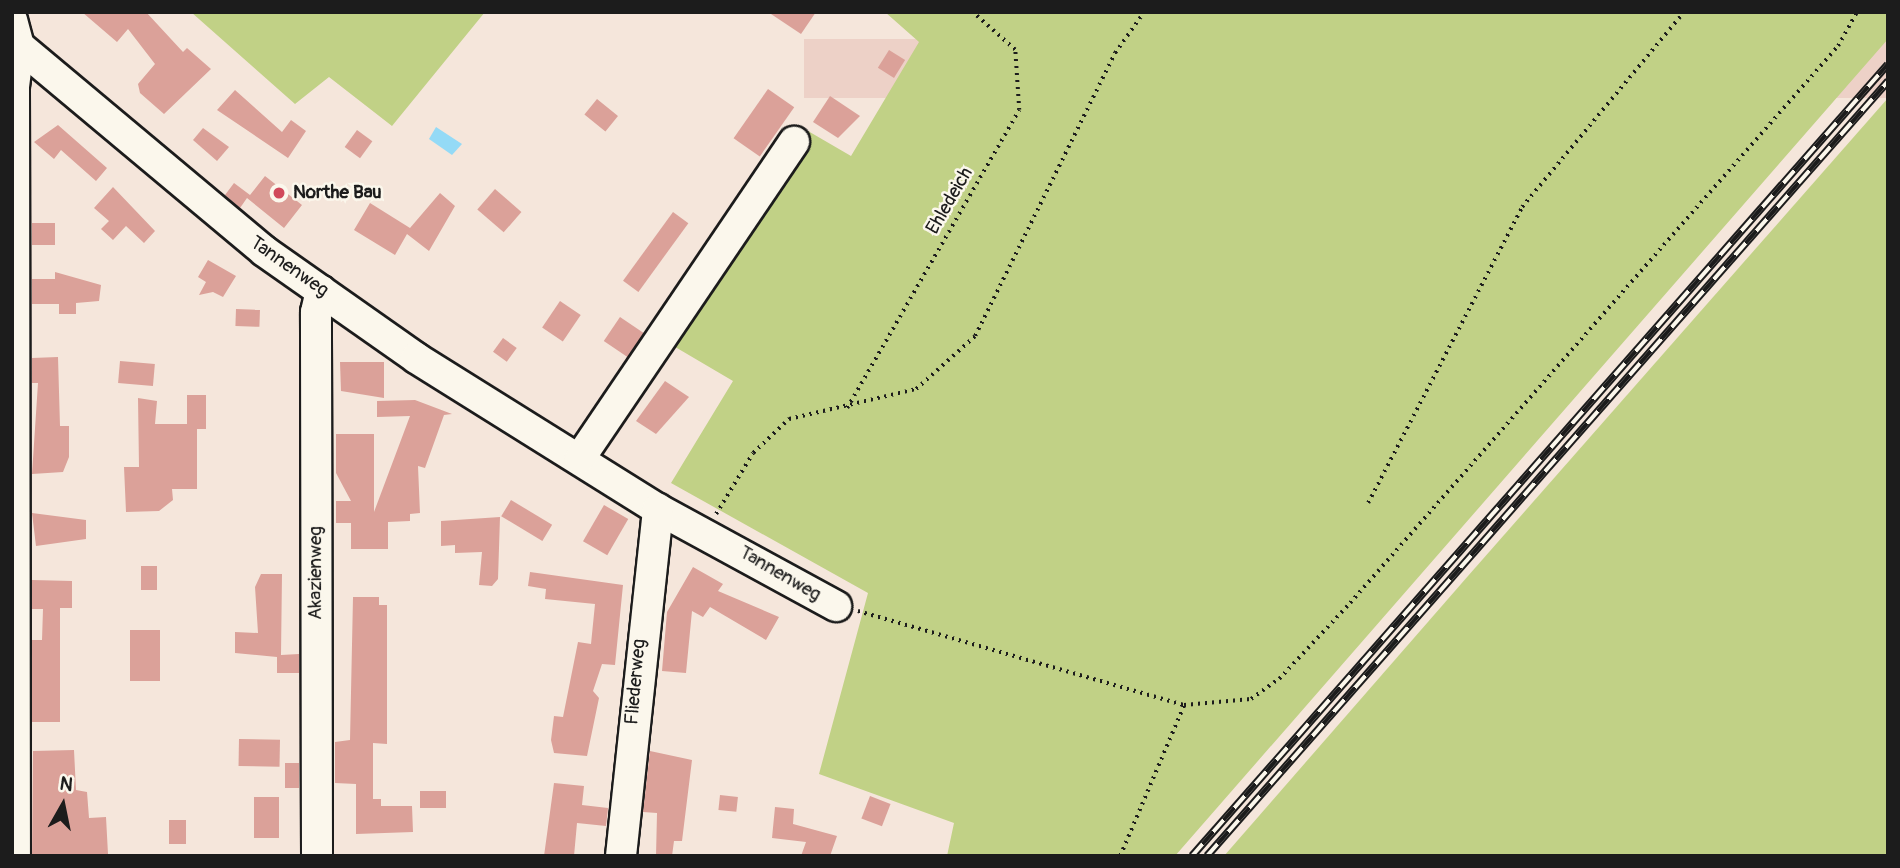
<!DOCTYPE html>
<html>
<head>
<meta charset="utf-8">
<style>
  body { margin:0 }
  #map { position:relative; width:1900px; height:868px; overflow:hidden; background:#f5e6db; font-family:Pangolin,sans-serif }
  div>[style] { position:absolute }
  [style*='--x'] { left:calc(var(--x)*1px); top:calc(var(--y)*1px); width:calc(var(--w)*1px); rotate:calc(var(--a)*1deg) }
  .built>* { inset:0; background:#edd1c7; transform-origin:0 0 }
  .green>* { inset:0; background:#c1d186 }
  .water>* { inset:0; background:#94daf6 }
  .building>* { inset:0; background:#dba199; transform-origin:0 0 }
  .path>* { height:3.5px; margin-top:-1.75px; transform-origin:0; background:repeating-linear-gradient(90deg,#1c1c1c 0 2px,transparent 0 7px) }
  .roads { filter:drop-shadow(2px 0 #1c1c1c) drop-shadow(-2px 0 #1c1c1c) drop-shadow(0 2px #1c1c1c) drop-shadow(0 -2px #1c1c1c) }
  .minor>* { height:30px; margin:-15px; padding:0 15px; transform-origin:15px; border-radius:15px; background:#fbf7ec }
  .rail>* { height:8px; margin-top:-4px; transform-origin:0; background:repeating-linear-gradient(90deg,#fbf7ec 0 16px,#1c1c1c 0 32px); box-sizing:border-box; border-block:2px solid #1c1c1c }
  .dots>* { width:19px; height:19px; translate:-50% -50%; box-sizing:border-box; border:4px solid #fbf7ec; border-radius:50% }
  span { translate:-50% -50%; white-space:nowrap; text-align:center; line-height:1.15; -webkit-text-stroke:5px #fbf7ec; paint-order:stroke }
  .poi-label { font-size:19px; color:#1c1c1c; font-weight:700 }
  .left { translate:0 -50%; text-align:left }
  .street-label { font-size:19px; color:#1c1c1c }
  .frame { position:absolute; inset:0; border:14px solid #1c1c1c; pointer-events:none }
  .north { position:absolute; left:28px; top:770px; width:70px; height:70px; -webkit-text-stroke:5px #fbf7ec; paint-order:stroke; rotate:9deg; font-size:19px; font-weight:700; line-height:28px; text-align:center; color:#1c1c1c }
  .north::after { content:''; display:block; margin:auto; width:24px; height:32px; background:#1c1c1c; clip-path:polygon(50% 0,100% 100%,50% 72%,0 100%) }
</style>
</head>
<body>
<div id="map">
  <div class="built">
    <i style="left:1888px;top:39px;width:59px;height:1084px;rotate:90deg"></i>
  </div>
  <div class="green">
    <i style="clip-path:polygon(191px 12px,485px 12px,392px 126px,329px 77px,295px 104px)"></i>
    <i style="clip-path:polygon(885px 12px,1888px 12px,1888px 39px,1175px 856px,947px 856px,954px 823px,819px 774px,868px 593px,671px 483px,733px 381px,665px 341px,808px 131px,851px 156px,919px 42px)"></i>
    <i style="clip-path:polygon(1888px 98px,1888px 856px,1224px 856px,1468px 576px)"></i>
  </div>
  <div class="water">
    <i style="clip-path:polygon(436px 127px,462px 144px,452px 155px,429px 139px)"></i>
  </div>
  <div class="building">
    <i style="clip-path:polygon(82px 12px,146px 12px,183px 52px,187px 48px,211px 69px,164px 114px,140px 93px,138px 84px,155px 64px,128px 29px,117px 42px)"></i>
    <i style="clip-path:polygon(768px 12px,816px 12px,801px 34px)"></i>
    <i style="left:889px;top:50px;width:19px;height:21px;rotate:32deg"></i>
    <i style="left:768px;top:89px;width:32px;height:60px;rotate:35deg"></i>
    <i style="clip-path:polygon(235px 90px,282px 132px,291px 120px,306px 131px,288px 158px,217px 110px)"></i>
    <i style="clip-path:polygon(830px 96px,860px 116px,838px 138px,813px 122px)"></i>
    <i style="left:597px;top:99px;width:27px;height:20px;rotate:39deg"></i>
    <i style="clip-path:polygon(58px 125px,107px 168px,96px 181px,61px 150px,54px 159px,34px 142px)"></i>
    <i style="clip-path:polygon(203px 128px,229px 147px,217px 161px,193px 140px)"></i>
    <i style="left:357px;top:130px;width:19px;height:21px;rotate:36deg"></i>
    <i style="clip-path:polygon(265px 176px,302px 205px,284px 228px,247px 198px,240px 208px,225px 195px,234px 183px,250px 195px)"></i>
    <i style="clip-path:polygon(113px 187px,155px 231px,144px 243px,126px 226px,113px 240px,101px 229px,109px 221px,94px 208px)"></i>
    <i style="left:495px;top:189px;width:35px;height:27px;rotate:41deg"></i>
    <i style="clip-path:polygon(440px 193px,455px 206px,429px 251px,407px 234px,395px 255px,354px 230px,370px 203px,410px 228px)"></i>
    <i style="left:673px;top:212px;width:19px;height:85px;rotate:36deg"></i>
    <i style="left:32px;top:223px;width:23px;height:22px"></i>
    <i style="clip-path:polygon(208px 260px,236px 276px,223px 297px,213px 292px,199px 295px,206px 282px,198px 277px)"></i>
    <i style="clip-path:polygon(55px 272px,101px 285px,99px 301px,76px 303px,76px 314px,59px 314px,59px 304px,32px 304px,32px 279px,55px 279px)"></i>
    <i style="left:560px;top:301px;width:25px;height:32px;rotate:34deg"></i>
    <i style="left:236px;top:309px;width:24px;height:17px;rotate:2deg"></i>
    <i style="left:620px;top:317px;width:29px;height:29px;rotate:34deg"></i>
    <i style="left:503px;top:338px;width:17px;height:17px;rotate:36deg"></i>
    <i style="clip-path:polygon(58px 357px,60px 426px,69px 426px,69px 457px,63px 472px,32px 474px,38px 383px,32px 383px,32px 358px)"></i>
    <i style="left:120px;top:361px;width:35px;height:22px;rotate:5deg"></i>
    <i style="clip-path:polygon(340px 362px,384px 362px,384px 398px,341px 391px)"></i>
    <i style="clip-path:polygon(665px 381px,689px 397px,656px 434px,636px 421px)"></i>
    <i style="clip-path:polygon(187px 395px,206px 395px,206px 429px,197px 429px,197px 489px,172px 489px,173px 500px,159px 511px,126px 512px,124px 467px,139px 467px,138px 398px,157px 401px,155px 424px,187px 424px)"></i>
    <i style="clip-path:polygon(415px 400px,452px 414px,444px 415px,425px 468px,418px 466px,420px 513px,410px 514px,410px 521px,388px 522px,388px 549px,351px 549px,351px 523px,336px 523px,336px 501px,351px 501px,336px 473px,336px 434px,374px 434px,374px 512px,410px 416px,377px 417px,377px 401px)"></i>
    <i style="left:511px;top:500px;width:48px;height:19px;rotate:31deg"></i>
    <i style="left:604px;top:505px;width:28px;height:42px;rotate:30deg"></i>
    <i style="clip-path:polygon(32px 513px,86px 520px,86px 539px,36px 546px)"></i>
    <i style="clip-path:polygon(500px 517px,498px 579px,492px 586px,479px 585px,482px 552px,455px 553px,455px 545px,441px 546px,441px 521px)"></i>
    <i style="left:157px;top:566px;width:24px;height:16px;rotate:90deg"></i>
    <i style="clip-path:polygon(693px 567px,723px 584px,718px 591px,779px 617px,766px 640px,710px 607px,703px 617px,692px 611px,686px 673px,662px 671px,667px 612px)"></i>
    <i style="clip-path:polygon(530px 572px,623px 585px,615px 665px,602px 664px,593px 691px,599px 698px,587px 756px,554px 753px,551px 740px,554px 716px,563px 717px,578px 642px,591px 644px,595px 604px,545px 599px,546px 589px,528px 586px)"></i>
    <i style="clip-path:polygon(261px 574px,282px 574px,281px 655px,299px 654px,299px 673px,277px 673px,277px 657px,235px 653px,235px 632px,258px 633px,255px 587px)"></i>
    <i style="clip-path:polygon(32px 580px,72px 581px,72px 608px,60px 608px,60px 722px,32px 722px,32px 640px,42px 640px,43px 609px,32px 609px)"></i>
    <i style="clip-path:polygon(353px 597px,379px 597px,379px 605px,387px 605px,387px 744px,373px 743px,373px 799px,381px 799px,381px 806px,412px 806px,413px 832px,356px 834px,356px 784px,335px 783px,335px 742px,350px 740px)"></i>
    <i style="left:160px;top:630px;width:51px;height:30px;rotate:90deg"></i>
    <i style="left:239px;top:739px;width:41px;height:27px;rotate:1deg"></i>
    <i style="clip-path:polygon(74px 750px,76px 790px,87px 792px,89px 818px,106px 817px,108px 854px,32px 856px,33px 751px)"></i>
    <i style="clip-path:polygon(650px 751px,692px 760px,682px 841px,674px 841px,672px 856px,656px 856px,657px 813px,643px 812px)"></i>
    <i style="left:285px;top:763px;width:14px;height:25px"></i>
    <i style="clip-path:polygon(554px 783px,584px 786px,582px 805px,608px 808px,606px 826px,577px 823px,574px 856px,544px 856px)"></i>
    <i style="left:420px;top:791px;width:26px;height:17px"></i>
    <i style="left:720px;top:795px;width:18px;height:15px;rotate:6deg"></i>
    <i style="left:870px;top:796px;width:22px;height:24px;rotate:21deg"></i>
    <i style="left:254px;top:797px;width:25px;height:41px"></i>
    <i style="clip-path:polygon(775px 807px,794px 809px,793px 824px,837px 836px,830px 856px,801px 856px,806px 842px,772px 838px)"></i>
    <i style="left:169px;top:820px;width:17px;height:24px"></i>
  </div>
  <div class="path">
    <i style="--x:847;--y:408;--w:344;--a:-60"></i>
    <i style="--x:1019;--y:110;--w:60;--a:-93.8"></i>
    <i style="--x:1015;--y:50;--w:57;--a:-138.5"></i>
    <i style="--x:1368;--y:503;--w:334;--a:-62.5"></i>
    <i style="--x:1522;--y:207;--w:254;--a:-50.3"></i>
    <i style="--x:716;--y:514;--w:71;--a:-58.8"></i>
    <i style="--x:753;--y:453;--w:50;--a:-43.4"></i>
    <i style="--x:789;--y:419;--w:130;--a:-13.3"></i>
    <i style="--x:916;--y:389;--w:79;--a:-41.9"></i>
    <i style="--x:975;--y:336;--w:316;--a:-63.7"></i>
    <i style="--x:1115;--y:53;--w:50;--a:-54.7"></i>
    <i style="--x:858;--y:611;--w:339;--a:16.1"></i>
    <i style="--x:1184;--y:705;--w:67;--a:-5.1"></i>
    <i style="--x:1251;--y:699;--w:34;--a:-36"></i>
    <i style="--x:1279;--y:679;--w:104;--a:-46.9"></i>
    <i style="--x:1350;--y:603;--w:741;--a:-48.78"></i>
    <i style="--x:1838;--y:46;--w:39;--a:-61"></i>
    <i style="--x:1120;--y:856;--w:164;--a:-67"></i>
  </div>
  <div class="roads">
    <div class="minor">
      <i style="--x:12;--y:20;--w:27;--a:75"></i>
      <i style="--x:19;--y:46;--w:39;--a:97"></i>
      <i style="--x:14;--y:85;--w:771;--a:89.93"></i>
      <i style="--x:19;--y:46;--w:319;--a:39.9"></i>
      <i style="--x:264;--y:251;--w:186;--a:35.1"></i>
      <i style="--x:416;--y:358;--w:285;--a:32"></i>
      <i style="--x:658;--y:509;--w:203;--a:28.6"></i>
      <i style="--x:580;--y:458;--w:382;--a:-55.9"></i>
      <i style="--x:317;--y:856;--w:544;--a:-90.11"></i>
      <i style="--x:316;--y:312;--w:22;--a:-77"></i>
      <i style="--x:621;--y:856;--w:349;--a:-83.9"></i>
    </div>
  </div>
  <div class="rail">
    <i style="--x:1192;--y:856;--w:1054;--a:-48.69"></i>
    <i style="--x:1207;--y:856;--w:1032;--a:-48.69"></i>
  </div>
  <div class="dots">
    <i style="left:279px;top:193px;background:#d1495b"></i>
  </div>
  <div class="poi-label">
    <span class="left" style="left:293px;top:193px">Northe Bau</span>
  </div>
  <div class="street-label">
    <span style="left:950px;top:201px;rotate:-60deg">Ehledeich</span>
    <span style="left:289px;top:267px;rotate:35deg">Tannenweg</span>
    <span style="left:316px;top:573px;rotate:-90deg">Akazienweg</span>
    <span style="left:780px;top:574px;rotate:30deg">Tannenweg</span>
    <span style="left:636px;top:682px;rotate:-85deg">Fliederweg</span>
  </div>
  <div class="frame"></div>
  <div class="north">N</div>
</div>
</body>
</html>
